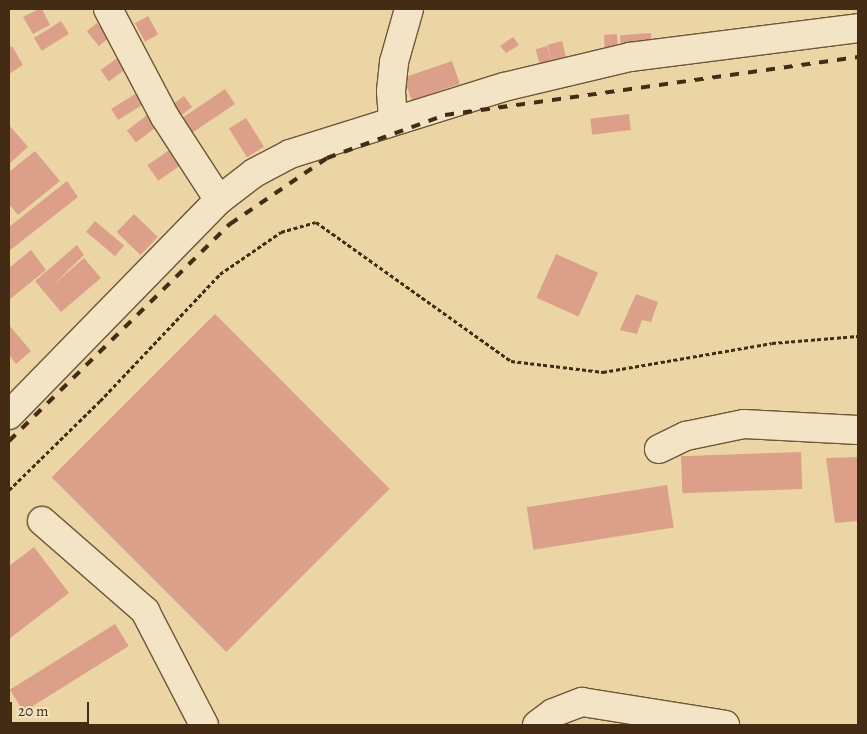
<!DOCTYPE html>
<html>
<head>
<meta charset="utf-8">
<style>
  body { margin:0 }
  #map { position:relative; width:867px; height:734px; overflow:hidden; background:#ebd5a5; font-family:Alegreya,serif }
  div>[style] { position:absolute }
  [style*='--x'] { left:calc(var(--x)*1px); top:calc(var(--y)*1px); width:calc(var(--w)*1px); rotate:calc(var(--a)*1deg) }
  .building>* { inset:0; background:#dca08a; transform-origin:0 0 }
  .path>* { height:3px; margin-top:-1.5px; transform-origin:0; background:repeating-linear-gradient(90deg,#442c14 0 4px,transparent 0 6.5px) }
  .roads { filter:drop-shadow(1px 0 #6e5638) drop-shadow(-1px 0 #6e5638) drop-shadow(0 1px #6e5638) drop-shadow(0 -1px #6e5638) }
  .minor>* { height:28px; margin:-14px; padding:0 14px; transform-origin:14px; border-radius:14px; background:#f2e4c4 }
  .rail>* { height:4px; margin-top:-2px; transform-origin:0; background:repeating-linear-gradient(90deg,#442c14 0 9px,transparent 0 18px) }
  span { translate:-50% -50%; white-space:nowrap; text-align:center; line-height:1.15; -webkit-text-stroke:4px #f2e4c4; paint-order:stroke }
  .frame { position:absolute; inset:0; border:10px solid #442c14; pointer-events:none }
  .scale { position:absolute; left:10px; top:702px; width:79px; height:22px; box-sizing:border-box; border:2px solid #442c14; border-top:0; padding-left:6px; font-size:15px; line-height:18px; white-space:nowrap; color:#442c14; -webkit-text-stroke:4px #f2e4c4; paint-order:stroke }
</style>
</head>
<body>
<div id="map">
  <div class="building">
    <i style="clip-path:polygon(39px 9px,42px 9px,50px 25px,33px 34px,23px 17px)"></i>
    <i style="left:148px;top:16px;width:21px;height:15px;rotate:61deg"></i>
    <i style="left:61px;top:21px;width:15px;height:32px;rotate:58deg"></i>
    <i style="left:97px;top:23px;width:19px;height:13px;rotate:51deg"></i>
    <i style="left:651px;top:33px;width:13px;height:31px;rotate:86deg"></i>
    <i style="left:617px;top:34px;width:17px;height:13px;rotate:87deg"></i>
    <i style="clip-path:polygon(513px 37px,519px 45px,506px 53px,500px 46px)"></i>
    <i style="left:562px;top:41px;width:21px;height:15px;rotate:76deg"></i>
    <i style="clip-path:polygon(12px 46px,23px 65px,9px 74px,9px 48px)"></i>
    <i style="left:547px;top:46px;width:19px;height:12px;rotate:74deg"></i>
    <i style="left:120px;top:56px;width:14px;height:24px;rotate:54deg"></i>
    <i style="left:452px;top:61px;width:24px;height:51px;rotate:71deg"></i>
    <i style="left:225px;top:89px;width:18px;height:54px;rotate:56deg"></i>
    <i style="left:140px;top:91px;width:13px;height:34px;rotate:58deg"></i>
    <i style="left:184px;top:96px;width:14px;height:14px;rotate:54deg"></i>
    <i style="left:150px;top:113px;width:15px;height:29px;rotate:53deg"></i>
    <i style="left:629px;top:114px;width:16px;height:39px;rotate:83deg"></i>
    <i style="left:246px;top:118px;width:34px;height:20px;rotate:58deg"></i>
    <i style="clip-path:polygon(9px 125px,28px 147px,9px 164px)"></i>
    <i style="left:172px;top:148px;width:19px;height:30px;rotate:55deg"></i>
    <i style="clip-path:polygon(35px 151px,60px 181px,18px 215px,9px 204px,9px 172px)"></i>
    <i style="clip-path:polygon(67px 181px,78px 197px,9px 251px,9px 227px)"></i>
    <i style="left:134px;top:214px;width:33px;height:25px;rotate:44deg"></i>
    <i style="left:95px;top:221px;width:38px;height:14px;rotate:40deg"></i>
    <i style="clip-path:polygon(77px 245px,84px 255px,53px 285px,84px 258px,101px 278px,61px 312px,35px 281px)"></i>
    <i style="clip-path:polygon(31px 250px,46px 270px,9px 300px,9px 268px)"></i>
    <i style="left:556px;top:254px;width:46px;height:48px;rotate:24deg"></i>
    <i style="clip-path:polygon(636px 294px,658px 302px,651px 322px,642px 320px,637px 334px,620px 330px)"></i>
    <i style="left:215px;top:314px;width:247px;height:231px;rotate:45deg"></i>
    <i style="clip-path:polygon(9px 325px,31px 351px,16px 364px,9px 355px)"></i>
    <i style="left:801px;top:452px;width:37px;height:120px;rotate:88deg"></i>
    <i style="clip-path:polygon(858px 457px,858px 521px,835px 523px,826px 458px)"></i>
    <i style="left:667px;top:485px;width:43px;height:142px;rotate:81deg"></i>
    <i style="clip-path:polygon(34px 547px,69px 593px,9px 639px,9px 566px)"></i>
    <i style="left:115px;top:624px;width:26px;height:124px;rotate:58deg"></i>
  </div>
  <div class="path">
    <i style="--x:9;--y:490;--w:127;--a:-44.4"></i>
    <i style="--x:100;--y:401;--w:175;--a:-46.6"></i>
    <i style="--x:220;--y:274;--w:74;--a:-34.5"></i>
    <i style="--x:281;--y:232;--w:36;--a:-16"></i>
    <i style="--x:316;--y:222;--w:239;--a:35.5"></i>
    <i style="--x:511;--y:361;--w:93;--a:6.8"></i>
    <i style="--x:603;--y:372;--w:171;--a:-9.7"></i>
    <i style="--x:772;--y:343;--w:86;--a:-4.7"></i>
  </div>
  <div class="roads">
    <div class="minor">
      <i style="--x:108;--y:9;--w:122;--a:62.2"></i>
      <i style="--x:165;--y:117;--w:99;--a:57"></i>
      <i style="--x:393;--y:120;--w:29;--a:-94"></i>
      <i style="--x:391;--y:91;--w:29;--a:-84"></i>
      <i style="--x:394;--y:62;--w:55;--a:-74.2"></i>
      <i style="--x:9;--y:415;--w:301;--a:-45.7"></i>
      <i style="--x:219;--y:200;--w:44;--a:-37.6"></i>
      <i style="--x:254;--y:173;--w:41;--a:-27.8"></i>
      <i style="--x:290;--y:154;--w:224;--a:-17.4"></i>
      <i style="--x:504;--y:87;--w:130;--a:-13.4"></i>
      <i style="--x:630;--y:57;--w:230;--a:-7.2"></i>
      <i style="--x:659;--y:449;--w:30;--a:-26"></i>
      <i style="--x:686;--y:436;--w:59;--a:-11.7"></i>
      <i style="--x:744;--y:424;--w:114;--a:3"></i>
      <i style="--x:42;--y:521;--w:137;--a:41.1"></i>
      <i style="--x:145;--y:611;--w:128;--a:62.6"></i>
      <i style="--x:537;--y:725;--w:20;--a:-37"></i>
      <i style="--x:553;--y:713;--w:31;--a:-21"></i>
      <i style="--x:582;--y:702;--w:145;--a:9.1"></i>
    </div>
  </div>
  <div class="rail">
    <i style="--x:9;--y:441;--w:310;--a:-44.5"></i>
    <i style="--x:230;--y:224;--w:117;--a:-34.2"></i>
    <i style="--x:327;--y:158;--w:126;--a:-20"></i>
    <i style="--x:445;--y:115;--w:417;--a:-8"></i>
  </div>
  <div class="frame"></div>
  <div class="scale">20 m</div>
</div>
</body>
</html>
